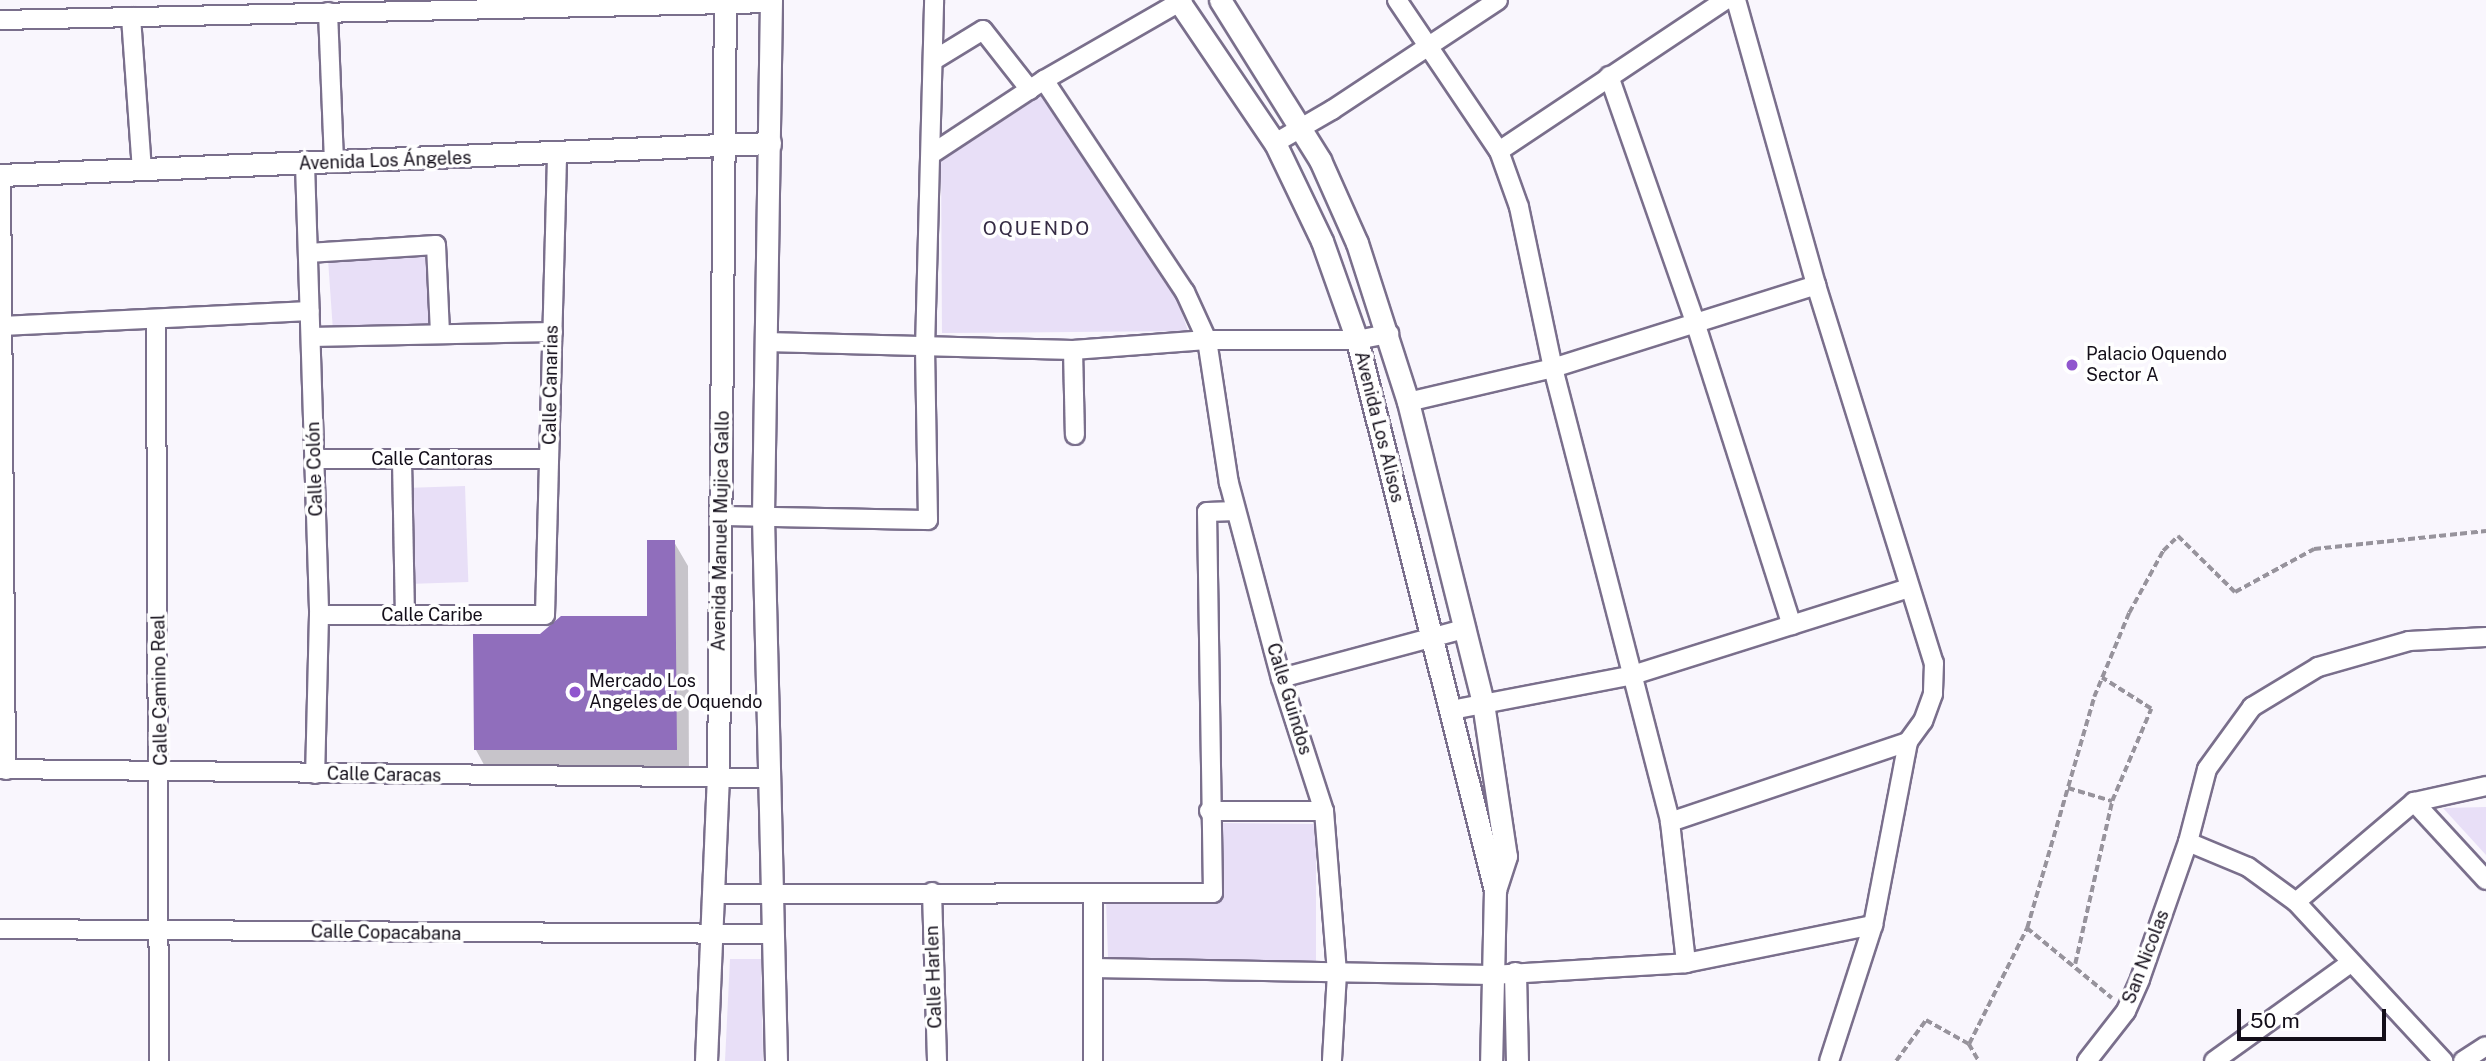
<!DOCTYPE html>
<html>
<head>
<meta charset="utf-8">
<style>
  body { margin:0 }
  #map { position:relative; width:2486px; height:1061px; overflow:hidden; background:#f9f6fd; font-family:"Public Sans",sans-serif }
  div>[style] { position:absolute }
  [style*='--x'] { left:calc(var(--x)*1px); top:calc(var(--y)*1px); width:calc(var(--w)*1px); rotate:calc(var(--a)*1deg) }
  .green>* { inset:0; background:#e8dff7; transform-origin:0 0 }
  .shadow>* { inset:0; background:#0003 }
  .building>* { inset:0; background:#906ebc }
  .path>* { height:3.5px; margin-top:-1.75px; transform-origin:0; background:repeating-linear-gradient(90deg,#97939c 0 7px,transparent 0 10.5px) }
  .roads { filter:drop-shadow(2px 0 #7a6f8c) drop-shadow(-2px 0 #7a6f8c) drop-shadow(0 2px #7a6f8c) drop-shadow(0 -2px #7a6f8c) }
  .minor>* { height:18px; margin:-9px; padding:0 9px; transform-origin:9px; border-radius:9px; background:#fff }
  .tertiary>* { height:21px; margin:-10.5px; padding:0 10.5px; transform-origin:10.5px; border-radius:10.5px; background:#fff }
  .dots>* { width:19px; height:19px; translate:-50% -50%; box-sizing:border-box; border:4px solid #fff; border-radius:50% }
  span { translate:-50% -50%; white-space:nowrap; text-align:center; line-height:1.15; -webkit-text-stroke:7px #fff; paint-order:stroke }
  .street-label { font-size:18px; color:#130e19 }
  .poi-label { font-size:18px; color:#130e19 }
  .left { translate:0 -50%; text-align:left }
  .neighbourhood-label { font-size:19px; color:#352b44; letter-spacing:2px }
  .scale { position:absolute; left:2237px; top:1009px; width:149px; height:32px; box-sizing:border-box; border:4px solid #130e19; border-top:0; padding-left:9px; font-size:21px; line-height:24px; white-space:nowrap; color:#130e19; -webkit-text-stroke:5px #fff; paint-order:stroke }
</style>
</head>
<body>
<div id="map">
  <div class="green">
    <i style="clip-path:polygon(1040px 92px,1175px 292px,1188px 331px,942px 333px,941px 157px)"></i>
    <i style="left:426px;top:256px;width:67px;height:98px;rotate:86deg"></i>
    <i style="left:465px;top:486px;width:96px;height:53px;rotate:88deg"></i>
    <i style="clip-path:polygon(2486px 807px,2486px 855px,2443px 808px)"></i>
    <i style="clip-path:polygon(1218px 823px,1316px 824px,1316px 966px,1108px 957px,1106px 900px,1220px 898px)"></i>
    <i style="clip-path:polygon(730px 959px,761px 959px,763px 1061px,725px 1061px)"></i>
  </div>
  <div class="shadow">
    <i style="clip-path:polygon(674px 542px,688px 566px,689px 773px,489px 774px,476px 750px,541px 635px,649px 618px)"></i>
  </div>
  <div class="building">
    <i style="clip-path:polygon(647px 540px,675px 540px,677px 750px,474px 750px,473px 634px,540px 634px,561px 616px,647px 616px)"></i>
  </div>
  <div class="path">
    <i style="--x:2068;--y:788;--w:46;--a:16.5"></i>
    <i style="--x:2027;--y:928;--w:110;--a:39.5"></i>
    <i style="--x:2075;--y:964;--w:167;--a:-77.2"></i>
    <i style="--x:2112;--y:801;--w:100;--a:-67"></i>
    <i style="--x:2151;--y:709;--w:58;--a:-147.7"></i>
    <i style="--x:1969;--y:1044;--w:130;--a:-63.4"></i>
    <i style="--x:2027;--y:928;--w:241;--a:-73.8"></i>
    <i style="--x:2094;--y:697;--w:91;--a:-67.4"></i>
    <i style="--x:2129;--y:613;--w:71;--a:-61.3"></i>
    <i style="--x:2163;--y:551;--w:21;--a:-45"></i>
    <i style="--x:2178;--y:536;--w:80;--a:44.5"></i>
    <i style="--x:2235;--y:592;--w:90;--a:-28.6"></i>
    <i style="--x:2314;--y:549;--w:173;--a:-6"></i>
    <i style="--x:1896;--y:1061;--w:51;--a:-53.8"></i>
    <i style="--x:1926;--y:1020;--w:49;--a:29.2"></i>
    <i style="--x:1969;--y:1044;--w:20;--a:60"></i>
  </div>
  <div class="roads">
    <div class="minor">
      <i style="--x:1397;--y:0;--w:182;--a:56"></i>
      <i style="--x:1499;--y:151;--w:59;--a:70.3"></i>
      <i style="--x:1519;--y:207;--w:165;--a:78.1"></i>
      <i style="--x:1553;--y:368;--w:469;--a:75.5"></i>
      <i style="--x:1670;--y:822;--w:142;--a:83.5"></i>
      <i style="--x:1736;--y:0;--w:296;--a:74.3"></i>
      <i style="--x:1816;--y:285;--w:396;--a:72.7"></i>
      <i style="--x:1934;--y:663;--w:31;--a:92"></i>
      <i style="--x:1933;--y:694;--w:29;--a:110"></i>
      <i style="--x:1923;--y:721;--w:26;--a:126"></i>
      <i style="--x:1908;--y:742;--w:186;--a:100.8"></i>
      <i style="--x:1873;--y:925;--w:143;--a:107.9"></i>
      <i style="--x:328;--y:12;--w:150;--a:87.7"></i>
      <i style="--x:131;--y:17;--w:152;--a:85.9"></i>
      <i style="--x:0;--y:20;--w:771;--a:-1.26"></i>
      <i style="--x:934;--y:60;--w:57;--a:-31.5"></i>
      <i style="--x:983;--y:30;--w:76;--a:51.9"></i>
      <i style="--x:1609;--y:76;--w:264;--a:70.7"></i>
      <i style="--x:1696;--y:325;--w:315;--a:72.3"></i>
      <i style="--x:1044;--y:80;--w:255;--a:56.4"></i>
      <i style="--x:1185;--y:292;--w:53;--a:65.4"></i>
      <i style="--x:1207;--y:340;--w:145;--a:81.3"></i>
      <i style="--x:1229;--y:483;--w:202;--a:75.1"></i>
      <i style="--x:1281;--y:678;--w:140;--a:72.1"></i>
      <i style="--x:1324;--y:811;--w:163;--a:85.4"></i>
      <i style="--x:1337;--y:973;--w:88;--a:93.3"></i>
      <i style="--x:1275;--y:143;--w:66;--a:-30.1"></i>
      <i style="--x:1332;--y:110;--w:199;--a:-33.5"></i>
      <i style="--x:1499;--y:151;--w:272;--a:-33.7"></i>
      <i style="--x:933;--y:153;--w:133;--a:-33.3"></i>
      <i style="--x:1044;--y:80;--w:160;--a:-29.9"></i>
      <i style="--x:305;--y:164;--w:451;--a:88.2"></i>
      <i style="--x:319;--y:615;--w:159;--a:91.4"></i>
      <i style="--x:1;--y:175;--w:595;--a:89.52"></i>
      <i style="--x:308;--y:253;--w:128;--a:-3.6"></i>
      <i style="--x:436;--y:245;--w:89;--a:87.4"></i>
      <i style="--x:156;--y:319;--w:742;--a:89.77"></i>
      <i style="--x:2;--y:326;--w:308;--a:-2.8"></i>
      <i style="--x:311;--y:337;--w:242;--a:-1.2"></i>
      <i style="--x:766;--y:342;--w:307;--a:1.5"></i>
      <i style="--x:1073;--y:350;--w:134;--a:-4.3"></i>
      <i style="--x:1207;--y:340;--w:150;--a:0"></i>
      <i style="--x:1357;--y:340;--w:33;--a:-11"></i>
      <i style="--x:1073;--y:350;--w:85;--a:88.7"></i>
      <i style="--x:1408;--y:402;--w:149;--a:-13.2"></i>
      <i style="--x:1553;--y:368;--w:276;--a:-17.5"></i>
      <i style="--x:315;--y:459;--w:234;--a:0"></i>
      <i style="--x:402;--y:460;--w:155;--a:88.9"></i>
      <i style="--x:721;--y:516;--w:207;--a:1.1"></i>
      <i style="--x:928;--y:520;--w:171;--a:-91"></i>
      <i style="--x:925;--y:349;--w:349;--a:-88.5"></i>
      <i style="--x:319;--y:615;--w:226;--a:0"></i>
      <i style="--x:545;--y:615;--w:461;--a:-88.5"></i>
      <i style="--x:1281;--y:678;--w:189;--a:-15"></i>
      <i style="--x:1452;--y:710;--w:184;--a:-10.9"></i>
      <i style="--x:1633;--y:675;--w:289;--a:-17.5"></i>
      <i style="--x:0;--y:769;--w:768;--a:0.67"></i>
      <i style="--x:2414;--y:802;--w:106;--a:47.3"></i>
      <i style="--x:1209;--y:811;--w:115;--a:0"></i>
      <i style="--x:1670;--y:822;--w:251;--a:-18.6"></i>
      <i style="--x:2188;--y:842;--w:65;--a:22.6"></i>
      <i style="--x:2248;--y:867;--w:59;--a:36.1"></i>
      <i style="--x:2296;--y:902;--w:217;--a:47.2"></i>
      <i style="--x:932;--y:892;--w:169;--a:88.3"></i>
      <i style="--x:714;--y:894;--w:499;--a:-0.1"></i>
      <i style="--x:1213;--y:893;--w:381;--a:-90.9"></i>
      <i style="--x:1207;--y:512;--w:29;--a:-2"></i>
      <i style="--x:1093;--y:896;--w:165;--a:90"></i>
      <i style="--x:2296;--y:902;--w:155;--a:-40.3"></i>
      <i style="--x:2414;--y:802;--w:74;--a:-12.5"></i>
      <i style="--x:0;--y:929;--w:772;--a:0.37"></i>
      <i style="--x:1093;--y:968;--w:399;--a:1"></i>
      <i style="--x:1492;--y:975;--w:194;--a:-3.5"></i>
      <i style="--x:1686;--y:963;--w:191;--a:-11.5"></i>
      <i style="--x:2087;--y:1061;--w:63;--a:-52"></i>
      <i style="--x:2126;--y:1011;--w:35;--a:-66"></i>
      <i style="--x:2140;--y:979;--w:145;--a:-70.7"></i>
      <i style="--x:2188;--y:842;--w:75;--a:-75.4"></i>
      <i style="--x:2207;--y:769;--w:77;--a:-54"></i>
      <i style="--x:2252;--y:707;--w:77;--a:-31.2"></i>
      <i style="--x:2318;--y:667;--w:95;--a:-15.9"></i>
      <i style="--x:2409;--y:641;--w:77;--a:-3"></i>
      <i style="--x:2214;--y:1061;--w:166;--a:-35.7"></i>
      <i style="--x:2463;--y:1061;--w:27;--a:-33"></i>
    </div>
    <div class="tertiary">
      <i style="--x:771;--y:0;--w:517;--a:90.89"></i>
      <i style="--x:763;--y:517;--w:544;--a:88.63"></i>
      <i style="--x:1178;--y:0;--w:173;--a:55.9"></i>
      <i style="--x:1275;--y:143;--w:109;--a:64.4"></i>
      <i style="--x:1322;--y:241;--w:105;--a:70.5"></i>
      <i style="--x:1357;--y:340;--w:567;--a:75.91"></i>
      <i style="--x:1220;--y:0;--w:189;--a:58"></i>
      <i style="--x:1320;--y:160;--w:91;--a:66"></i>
      <i style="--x:1357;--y:243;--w:167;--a:72.2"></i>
      <i style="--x:1408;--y:402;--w:310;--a:76"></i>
      <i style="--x:1483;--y:703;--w:155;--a:81.5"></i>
      <i style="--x:1506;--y:856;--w:36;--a:108"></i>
      <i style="--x:1495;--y:890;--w:171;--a:91.3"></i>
      <i style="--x:0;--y:175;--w:771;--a:-2.38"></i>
      <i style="--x:1515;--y:973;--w:88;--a:88.7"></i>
      <i style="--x:706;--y:1061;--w:281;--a:-87.6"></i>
      <i style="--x:718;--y:780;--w:780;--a:-89.49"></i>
    </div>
  </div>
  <div class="dots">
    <i style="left:2072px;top:365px;background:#9056ce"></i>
    <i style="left:575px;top:692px;background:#9056ce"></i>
  </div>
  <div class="street-label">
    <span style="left:385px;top:161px;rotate:-2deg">Avenida Los Ángeles</span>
    <span style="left:551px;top:385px;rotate:-89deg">Calle Canarias</span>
    <span style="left:1379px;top:427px;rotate:76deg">Avenida Los Alisos</span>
    <span style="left:432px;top:459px">Calle Cantoras</span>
    <span style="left:315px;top:469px;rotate:-92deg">Calle Colón</span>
    <span style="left:721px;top:531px;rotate:-89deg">Avenida Manuel Mujica Gallo</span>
    <span style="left:432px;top:615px">Calle Caribe</span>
    <span style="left:160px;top:690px;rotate:-91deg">Calle Camino Real</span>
    <span style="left:1289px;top:699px;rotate:73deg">Calle Guindos</span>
    <span style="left:384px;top:775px;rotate:1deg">Calle Caracas</span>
    <span style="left:386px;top:933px;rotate:1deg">Calle Copacabana</span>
    <span style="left:2146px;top:957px;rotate:-69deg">San Nicolas</span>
    <span style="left:934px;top:977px;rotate:-92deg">Calle Harlen</span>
  </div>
  <div class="poi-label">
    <span class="left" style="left:2086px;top:365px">Palacio Oquendo<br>Sector A</span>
    <span class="left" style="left:589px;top:692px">Mercado Los<br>Angeles de Oquendo</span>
  </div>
  <div class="neighbourhood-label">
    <span style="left:1037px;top:229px">OQUENDO</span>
  </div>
  <div class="scale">50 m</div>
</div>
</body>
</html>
